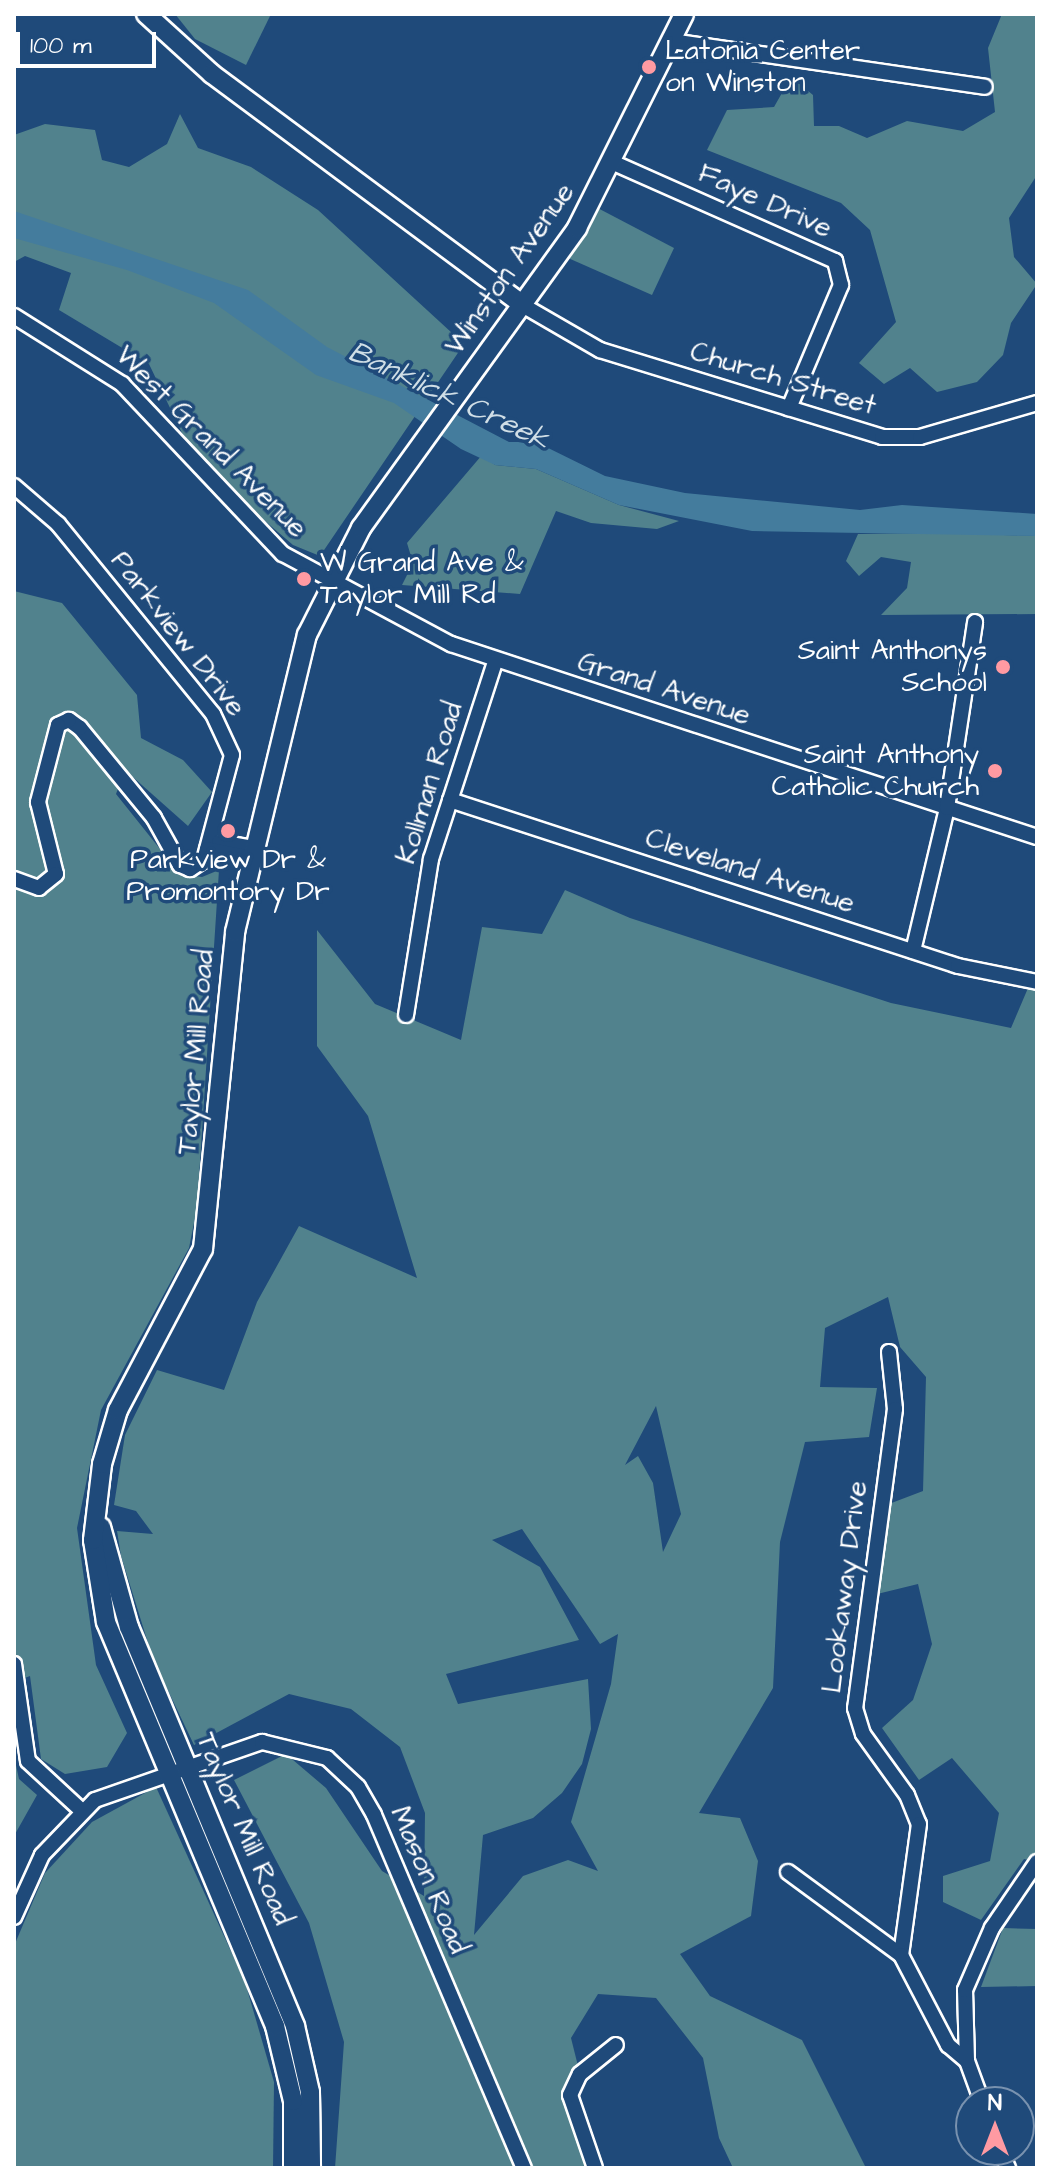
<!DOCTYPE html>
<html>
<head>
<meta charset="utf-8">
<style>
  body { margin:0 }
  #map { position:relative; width:1051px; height:2182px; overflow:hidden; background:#1f4a7a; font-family:"Architects Daughter",sans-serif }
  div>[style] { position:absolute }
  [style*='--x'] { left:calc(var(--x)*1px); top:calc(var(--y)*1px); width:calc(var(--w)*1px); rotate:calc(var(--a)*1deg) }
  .green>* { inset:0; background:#51828d }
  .water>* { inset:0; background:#447c9d }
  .roads { filter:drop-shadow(2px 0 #fff) drop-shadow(-2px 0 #fff) drop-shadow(0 2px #fff) drop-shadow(0 -2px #fff) }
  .minor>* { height:14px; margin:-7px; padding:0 7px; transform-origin:7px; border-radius:7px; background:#1f4a7a }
  .major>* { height:18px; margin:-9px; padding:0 9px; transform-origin:9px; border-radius:9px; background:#1f4a7a }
  .dots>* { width:22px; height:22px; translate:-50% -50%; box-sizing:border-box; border:4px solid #1f4a7a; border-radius:50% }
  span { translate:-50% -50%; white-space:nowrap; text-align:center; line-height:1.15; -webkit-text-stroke:7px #1f4a7a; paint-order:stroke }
  .poi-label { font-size:28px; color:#fff }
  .left { translate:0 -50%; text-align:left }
  .right { translate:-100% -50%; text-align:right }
  .street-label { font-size:28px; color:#fff }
  .water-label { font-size:30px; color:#d0dee6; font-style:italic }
  .frame { position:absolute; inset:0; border:16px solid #fff; pointer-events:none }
  .north { position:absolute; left:955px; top:2086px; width:80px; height:80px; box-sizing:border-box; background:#1f4a7a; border:2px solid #7992af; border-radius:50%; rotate:0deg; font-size:22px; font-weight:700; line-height:32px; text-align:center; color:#fff }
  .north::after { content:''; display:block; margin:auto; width:28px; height:36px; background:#ff9aa2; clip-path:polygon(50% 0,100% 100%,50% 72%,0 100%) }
  .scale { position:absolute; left:16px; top:32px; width:140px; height:36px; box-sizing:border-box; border:4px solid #fff; border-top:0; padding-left:10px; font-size:24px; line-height:28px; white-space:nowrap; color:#fff; -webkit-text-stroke:6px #1f4a7a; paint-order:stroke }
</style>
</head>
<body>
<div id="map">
  <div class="green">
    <i style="clip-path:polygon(175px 14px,271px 14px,246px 65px,195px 39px)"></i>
    <i style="clip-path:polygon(1002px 14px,1037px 14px,1037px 175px,1009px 218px,1014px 257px,1037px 284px,1011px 323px,1003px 355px,977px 382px,937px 392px,910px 368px,884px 384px,859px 363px,896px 322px,870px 230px,841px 203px,707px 150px,727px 110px,774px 107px,791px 77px,813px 95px,814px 126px,839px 126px,867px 138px,907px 121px,963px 131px,995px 112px,988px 48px)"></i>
    <i style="clip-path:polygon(180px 114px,198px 148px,251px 167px,318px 210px,464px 344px,320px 556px,293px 545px,229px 490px,182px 433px,149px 364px,59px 310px,71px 273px,25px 256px,14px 262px,14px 135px,45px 124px,95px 130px,102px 160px,129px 167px,167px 144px)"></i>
    <i style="clip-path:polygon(590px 204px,674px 248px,652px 295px,559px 254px)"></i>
    <i style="clip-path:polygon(482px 455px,495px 465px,536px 469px,619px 505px,679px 521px,657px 529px,591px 523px,556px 511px,520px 594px,402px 585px,413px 563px,407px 543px)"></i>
    <i style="clip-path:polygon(941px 533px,1037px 536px,1037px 614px,881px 615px,907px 588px,911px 562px,881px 557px,859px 576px,846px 561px,858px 534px)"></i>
    <i style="clip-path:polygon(14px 591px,62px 603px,137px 695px,141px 738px,183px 760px,212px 792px,188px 826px,125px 770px,116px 794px,180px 874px,202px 877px,219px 870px,197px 1208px,189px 1248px,101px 1410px,77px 1528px,96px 1665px,127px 1733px,107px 1767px,65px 1774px,41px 1759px,30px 1676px,14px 1682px)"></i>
    <i style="clip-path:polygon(evenodd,565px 890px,630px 918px,891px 1003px,1011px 1028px,1031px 981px,1037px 982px,1037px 1862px,1024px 1859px,981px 1920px,943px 1902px,943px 1876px,990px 1861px,999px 1813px,952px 1758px,919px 1780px,882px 1728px,913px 1700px,932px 1644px,918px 1584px,869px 1596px,881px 1507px,923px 1491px,926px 1377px,900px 1347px,888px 1297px,825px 1328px,820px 1387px,877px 1388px,869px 1437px,805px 1442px,780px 1542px,773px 1688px,699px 1813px,740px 1818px,758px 1861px,751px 1916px,680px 1954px,710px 1996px,802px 2040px,866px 2168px,733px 2168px,719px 2138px,703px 2058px,656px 1998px,598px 1994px,571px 2038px,580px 2074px,571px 2087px,595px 2168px,335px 2168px,344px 2042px,309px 1923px,234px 1780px,286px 1754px,326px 1788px,382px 1871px,424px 1896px,425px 1813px,400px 1747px,351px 1709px,289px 1694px,194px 1745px,153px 1659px,121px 1556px,117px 1531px,153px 1534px,136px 1511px,114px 1505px,125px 1435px,157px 1370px,224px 1390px,257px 1302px,299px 1226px,417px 1278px,368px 1116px,317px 1046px,317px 930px,375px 1004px,461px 1040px,482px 927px,542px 934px,565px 890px,656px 1406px,681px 1514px,663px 1552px,653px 1483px,638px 1456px,625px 1465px,656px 1406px,565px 890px,522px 1529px,600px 1644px,618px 1634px,611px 1684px,571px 1822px,598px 1871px,568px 1860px,523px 1876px,474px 1935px,483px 1835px,533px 1818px,562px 1793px,582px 1764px,591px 1729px,588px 1679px,458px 1704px,446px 1674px,579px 1640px,540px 1567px,492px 1540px,522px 1529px)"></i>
    <i style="clip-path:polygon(14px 1756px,19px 1779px,37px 1795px,14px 1836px)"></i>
    <i style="clip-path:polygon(156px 1787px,245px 1982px,274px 2082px,273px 2168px,14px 2168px,14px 1946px,45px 1873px,92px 1822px)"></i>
    <i style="clip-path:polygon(1003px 1928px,1037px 1929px,1037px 1986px,981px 1987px)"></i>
  </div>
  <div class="water">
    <i style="clip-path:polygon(14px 211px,248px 290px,327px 347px,463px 418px,509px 442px,536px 442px,605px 476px,685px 493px,860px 510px,902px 505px,1037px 514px,1037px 536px,752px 531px,619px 505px,536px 469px,495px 465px,461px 449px,394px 403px,316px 375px,214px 303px,127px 270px,14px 238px)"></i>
  </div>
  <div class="roads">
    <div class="minor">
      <i style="--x:671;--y:41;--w:317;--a:8.3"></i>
      <i style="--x:614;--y:163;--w:242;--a:23.9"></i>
      <i style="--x:835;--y:261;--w:25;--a:76"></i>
      <i style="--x:841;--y:285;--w:134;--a:112.9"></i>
      <i style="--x:524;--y:306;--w:88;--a:30.1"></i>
      <i style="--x:600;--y:350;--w:295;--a:17.1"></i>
      <i style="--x:882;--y:437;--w:38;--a:0"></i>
      <i style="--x:920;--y:437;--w:122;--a:-16.2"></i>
      <i style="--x:14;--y:316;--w:128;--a:32.2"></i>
      <i style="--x:122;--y:384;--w:234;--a:46.6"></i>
      <i style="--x:283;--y:554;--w:191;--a:28.2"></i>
      <i style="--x:451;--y:644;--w:617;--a:18.23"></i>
      <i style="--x:14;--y:486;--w:58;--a:40.8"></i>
      <i style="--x:58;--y:524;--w:245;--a:50.8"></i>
      <i style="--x:213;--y:714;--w:45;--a:65.1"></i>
      <i style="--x:232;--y:755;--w:109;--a:104.9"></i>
      <i style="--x:204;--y:860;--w:17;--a:147"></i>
      <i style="--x:190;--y:869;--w:11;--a:-158"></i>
      <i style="--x:180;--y:865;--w:54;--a:-119"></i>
      <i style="--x:154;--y:818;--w:117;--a:-129.4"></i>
      <i style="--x:80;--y:728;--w:14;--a:-144"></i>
      <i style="--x:69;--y:720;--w:12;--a:156"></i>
      <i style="--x:58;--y:725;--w:80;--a:104.6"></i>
      <i style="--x:38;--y:802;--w:74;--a:76"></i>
      <i style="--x:56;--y:874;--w:22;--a:141"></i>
      <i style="--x:39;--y:888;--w:27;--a:-160"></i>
      <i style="--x:450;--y:800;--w:534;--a:18.1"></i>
      <i style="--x:958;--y:966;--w:81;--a:11.4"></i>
      <i style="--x:219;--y:842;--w:36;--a:10"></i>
      <i style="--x:207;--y:849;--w:46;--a:11.3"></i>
      <i style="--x:913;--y:951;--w:147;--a:-76.6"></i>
      <i style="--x:947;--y:808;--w:188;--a:-81.4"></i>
      <i style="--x:406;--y:1015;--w:158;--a:-80.9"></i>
      <i style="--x:431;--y:859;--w:207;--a:-72"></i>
      <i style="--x:889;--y:1352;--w:57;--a:84"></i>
      <i style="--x:895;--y:1409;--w:302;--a:97.6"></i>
      <i style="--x:855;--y:1708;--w:27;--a:73"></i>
      <i style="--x:863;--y:1734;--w:75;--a:54.2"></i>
      <i style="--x:907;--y:1795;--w:31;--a:68"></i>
      <i style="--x:919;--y:1824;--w:132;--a:97.8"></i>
      <i style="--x:14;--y:1664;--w:98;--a:81.8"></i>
      <i style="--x:28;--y:1761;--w:72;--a:42.8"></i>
      <i style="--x:788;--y:1872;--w:140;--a:36.3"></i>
      <i style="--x:901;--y:1955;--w:102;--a:62.4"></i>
      <i style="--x:948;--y:2045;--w:25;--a:40"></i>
      <i style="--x:14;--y:1917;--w:68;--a:-65.7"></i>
      <i style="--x:42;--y:1855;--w:76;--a:-46.1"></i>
      <i style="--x:95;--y:1800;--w:177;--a:-19.2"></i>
      <i style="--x:262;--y:1742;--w:67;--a:13.8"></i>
      <i style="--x:327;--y:1758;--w:42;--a:43.1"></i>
      <i style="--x:358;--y:1787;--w:32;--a:60"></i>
      <i style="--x:374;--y:1815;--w:384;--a:67"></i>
      <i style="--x:982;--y:2102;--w:44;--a:-110.1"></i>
      <i style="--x:967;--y:2061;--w:71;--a:-91.6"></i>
      <i style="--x:965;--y:1990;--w:68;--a:-66.5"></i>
      <i style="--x:992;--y:1928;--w:80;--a:-55.7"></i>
      <i style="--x:1000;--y:2150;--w:20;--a:66"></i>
      <i style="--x:595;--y:2168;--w:77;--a:-108.9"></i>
      <i style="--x:570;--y:2095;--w:23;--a:-65"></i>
      <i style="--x:580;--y:2074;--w:46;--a:-38.9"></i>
    </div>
    <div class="major">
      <i style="--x:146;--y:14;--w:89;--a:42.3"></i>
      <i style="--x:212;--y:74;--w:389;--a:36.6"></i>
      <i style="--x:101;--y:1527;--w:104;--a:74.4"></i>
      <i style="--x:129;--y:1627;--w:432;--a:67.4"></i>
      <i style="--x:295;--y:2026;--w:68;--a:77.2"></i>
      <i style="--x:310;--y:2092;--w:76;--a:89.2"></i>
      <i style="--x:293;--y:2168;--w:67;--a:-90"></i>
      <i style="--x:293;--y:2101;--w:77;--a:-103.5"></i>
      <i style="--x:275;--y:2026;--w:438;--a:-112.7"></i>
      <i style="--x:106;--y:1622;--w:83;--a:-99"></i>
      <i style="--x:93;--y:1540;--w:77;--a:-83.2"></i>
      <i style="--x:102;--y:1464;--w:56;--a:-73.5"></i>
      <i style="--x:118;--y:1410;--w:182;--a:-62.2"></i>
      <i style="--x:203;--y:1249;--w:319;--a:-84.2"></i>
      <i style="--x:235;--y:932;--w:306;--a:-76.4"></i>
      <i style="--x:307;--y:635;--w:120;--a:-63.2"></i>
      <i style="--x:361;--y:528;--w:370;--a:-54.2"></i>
      <i style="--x:577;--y:228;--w:239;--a:-63.4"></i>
    </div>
  </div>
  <div class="dots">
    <i style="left:649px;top:67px;background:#ff9aa2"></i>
    <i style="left:304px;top:579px;background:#ff9aa2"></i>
    <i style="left:1003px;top:667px;background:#ff9aa2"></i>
    <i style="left:995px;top:771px;background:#ff9aa2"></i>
    <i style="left:228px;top:831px;background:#ff9aa2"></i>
  </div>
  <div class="poi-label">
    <span class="left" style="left:665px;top:67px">Latonia Center<br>on Winston</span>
    <span class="left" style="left:320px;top:579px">W Grand Ave &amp;<br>Taylor Mill Rd</span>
    <span class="right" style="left:987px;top:667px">Saint Anthonys<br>School</span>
    <span class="right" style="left:979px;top:771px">Saint Anthony<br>Catholic Church</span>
    <span style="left:228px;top:876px">Parkview Dr &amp;<br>Promontory Dr</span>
  </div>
  <div class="street-label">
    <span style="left:765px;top:201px;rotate:24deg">Faye Drive</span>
    <span style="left:510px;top:269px;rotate:-55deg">Winston Avenue</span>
    <span style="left:783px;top:379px;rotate:17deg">Church Street</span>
    <span style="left:211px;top:442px;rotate:45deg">West Grand Avenue</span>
    <span style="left:178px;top:634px;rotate:52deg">Parkview Drive</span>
    <span style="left:664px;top:689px;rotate:18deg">Grand Avenue</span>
    <span style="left:430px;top:783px;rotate:-73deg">Kollman Road</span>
    <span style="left:750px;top:871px;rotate:18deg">Cleveland Avenue</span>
    <span style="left:196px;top:1052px;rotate:-85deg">Taylor Mill Road</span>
    <span style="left:845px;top:1587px;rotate:-83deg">Lookaway Drive</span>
    <span style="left:244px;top:1829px;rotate:67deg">Taylor Mill Road</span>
    <span style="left:429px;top:1880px;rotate:67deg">Mason Road</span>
  </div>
  <div class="water-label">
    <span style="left:449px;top:396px;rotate:25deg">Banklick Creek</span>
  </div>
  <div class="frame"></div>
  <div class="north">N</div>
  <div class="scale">100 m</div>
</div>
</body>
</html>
